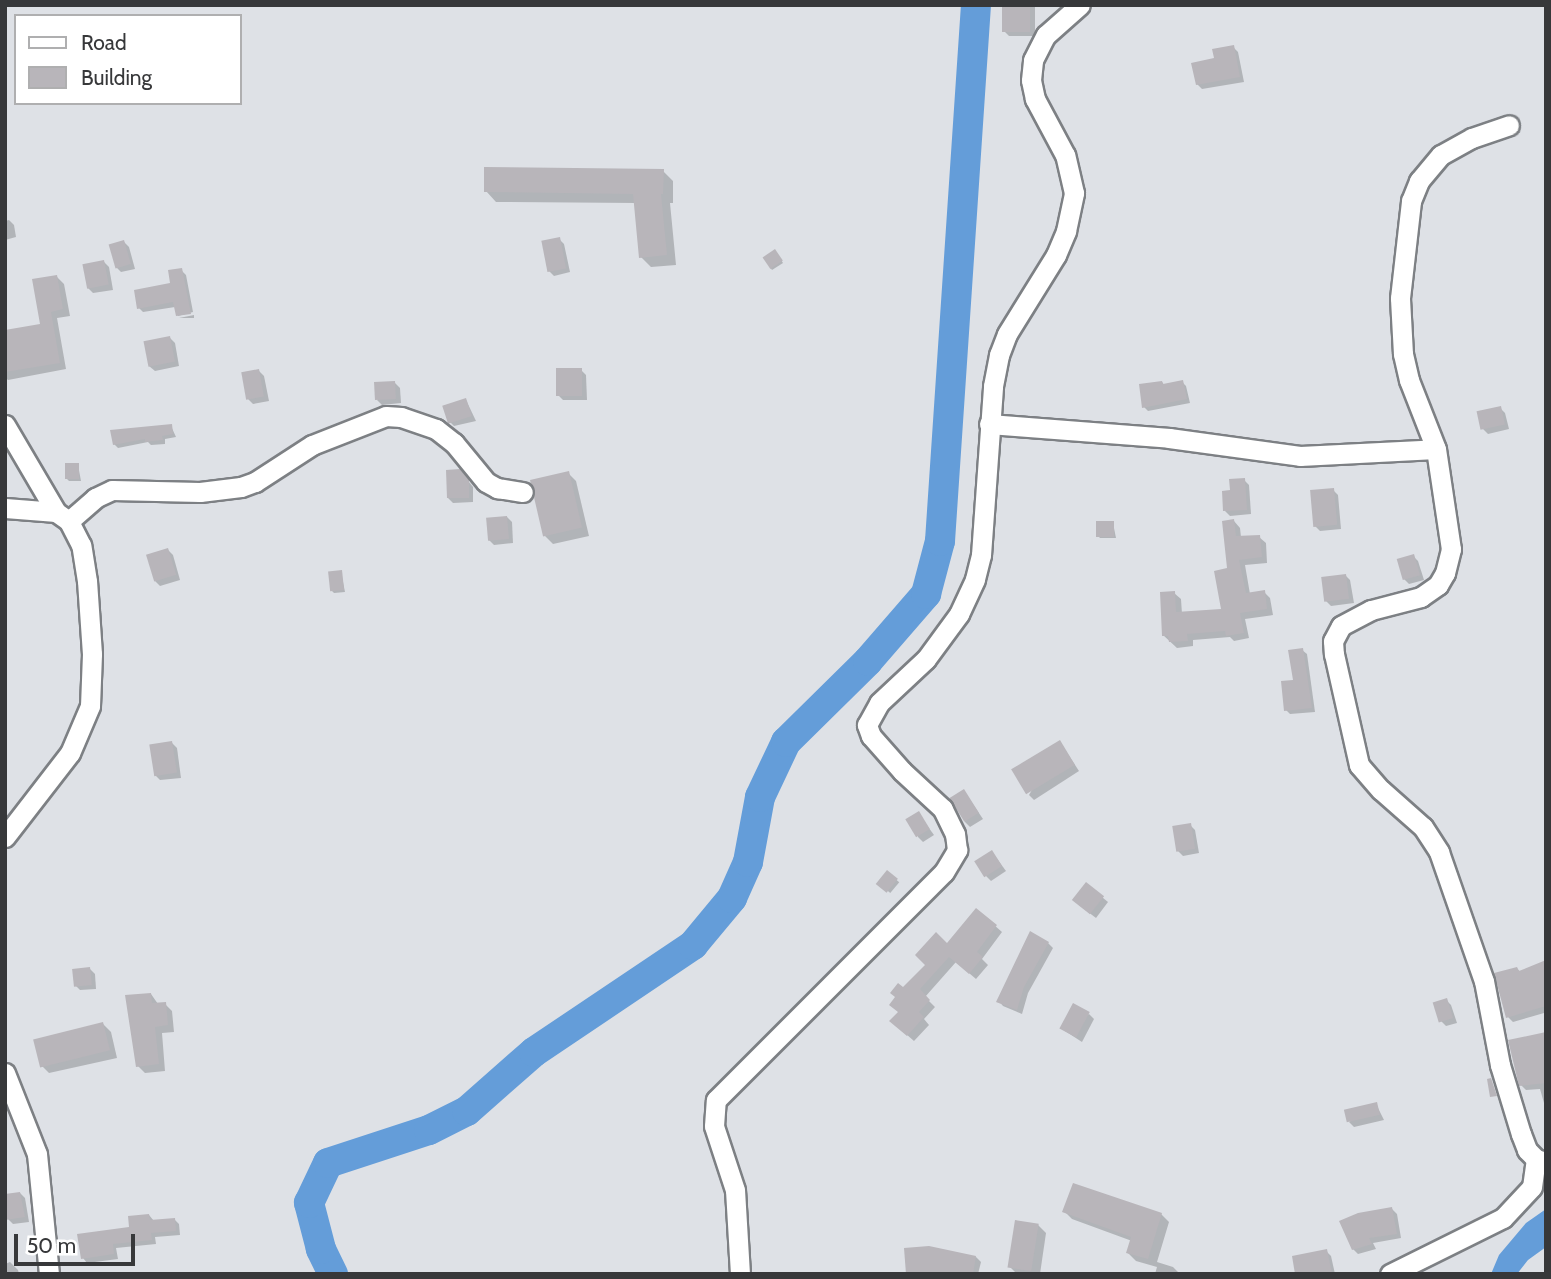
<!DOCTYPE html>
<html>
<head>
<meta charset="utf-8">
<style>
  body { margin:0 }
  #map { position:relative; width:1551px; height:1279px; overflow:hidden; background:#dee1e6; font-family:Cabin,sans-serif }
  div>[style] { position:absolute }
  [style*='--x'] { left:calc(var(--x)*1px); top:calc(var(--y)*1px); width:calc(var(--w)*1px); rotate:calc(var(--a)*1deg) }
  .water>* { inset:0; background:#649dd9 }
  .shadow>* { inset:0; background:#0003; transform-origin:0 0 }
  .river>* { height:30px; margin:-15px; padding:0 15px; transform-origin:15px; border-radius:15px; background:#649dd9 }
  .building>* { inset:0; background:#b8b5ba; transform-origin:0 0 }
  .roads { filter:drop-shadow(2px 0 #7d8084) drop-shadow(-2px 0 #7d8084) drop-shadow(0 2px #7d8084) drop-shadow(0 -2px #7d8084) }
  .minor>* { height:19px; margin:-9.5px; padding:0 9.5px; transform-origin:9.5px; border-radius:9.5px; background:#fff }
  span { translate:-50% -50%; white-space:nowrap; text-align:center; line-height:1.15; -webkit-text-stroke:7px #fff; paint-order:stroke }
  .frame { position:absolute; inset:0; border:7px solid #37383a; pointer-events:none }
  .legend { position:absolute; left:14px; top:14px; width:228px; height:91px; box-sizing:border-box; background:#fff; border:2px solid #afafb0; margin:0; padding:9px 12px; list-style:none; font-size:21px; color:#37383a }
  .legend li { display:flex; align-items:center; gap:14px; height:35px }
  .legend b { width:35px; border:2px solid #afafb0 }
  .scale { position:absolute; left:14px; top:1234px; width:121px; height:32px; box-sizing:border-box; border:4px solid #37383a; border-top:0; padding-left:9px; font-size:21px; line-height:24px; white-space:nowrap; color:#37383a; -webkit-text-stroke:5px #fff; paint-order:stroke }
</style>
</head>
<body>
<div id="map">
  <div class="water">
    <i style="clip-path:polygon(1546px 1209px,1546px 1247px,1528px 1260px,1517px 1274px,1491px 1274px,1499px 1255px,1526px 1223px)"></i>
  </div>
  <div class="shadow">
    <i style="clip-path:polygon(1004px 5px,1035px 5px,1035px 36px,1009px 36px,1004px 31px)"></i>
    <i style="clip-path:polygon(1233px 47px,1238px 52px,1244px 82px,1202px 89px,1197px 84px,1216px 60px)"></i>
    <i style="clip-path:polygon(663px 171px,673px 181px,673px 203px,670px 203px,676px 265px,651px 267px,641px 257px,636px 203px,496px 202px,486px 191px)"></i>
    <i style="clip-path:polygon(9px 220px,14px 225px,16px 237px,5px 240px,5px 221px)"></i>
    <i style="clip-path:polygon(559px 239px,564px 244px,570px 272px,554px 276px,549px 271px)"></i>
    <i style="clip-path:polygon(124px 242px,129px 247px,135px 269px,121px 272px,116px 267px)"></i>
    <i style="clip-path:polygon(777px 253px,783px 263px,772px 270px,764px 258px)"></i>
    <i style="clip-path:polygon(104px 262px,109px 267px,113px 290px,93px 293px,88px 288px)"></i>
    <i style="clip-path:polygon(181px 270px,186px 275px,193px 312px,178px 316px,175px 307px,143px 312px,139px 308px,172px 284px)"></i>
    <i style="clip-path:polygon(57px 277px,64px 284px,70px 316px,57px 318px,66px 369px,8px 380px,5px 377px,5px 331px,42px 325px)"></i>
    <i style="clip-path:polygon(194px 315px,194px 318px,179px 318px)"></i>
    <i style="clip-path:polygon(170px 338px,175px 343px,179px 366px,155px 371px,149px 366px)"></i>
    <i style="clip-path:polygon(581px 370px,586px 375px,587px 400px,563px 400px,558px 395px)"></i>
    <i style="clip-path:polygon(259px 371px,264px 376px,269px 401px,253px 404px,248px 399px)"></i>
    <i style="clip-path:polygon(1162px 382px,1165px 386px,1182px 382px,1186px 386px,1190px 403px,1148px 411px,1144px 407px)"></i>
    <i style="clip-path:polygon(395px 383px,400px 388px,401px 403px,382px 405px,377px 400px)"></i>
    <i style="clip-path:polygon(466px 400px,476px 421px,454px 426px,449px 421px)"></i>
    <i style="clip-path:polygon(1500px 408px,1505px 413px,1509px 429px,1488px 434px,1483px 429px)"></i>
    <i style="clip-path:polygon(171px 426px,176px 437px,165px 439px,165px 444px,151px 445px,148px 442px,118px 448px,114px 444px)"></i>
    <i style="clip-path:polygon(78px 465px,81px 481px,69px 481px,67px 479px)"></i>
    <i style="clip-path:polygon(568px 473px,576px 481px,589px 536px,553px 544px,545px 536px)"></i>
    <i style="clip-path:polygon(465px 477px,473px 487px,473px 502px,453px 503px,448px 498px)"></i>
    <i style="clip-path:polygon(1244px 480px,1249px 485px,1251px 514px,1230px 516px,1225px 511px,1232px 492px)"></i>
    <i style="clip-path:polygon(1333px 490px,1338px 495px,1341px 529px,1320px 531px,1315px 526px)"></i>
    <i style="clip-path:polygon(507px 517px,512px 522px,513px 543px,494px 545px,489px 540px)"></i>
    <i style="clip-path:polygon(1234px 521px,1240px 528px,1241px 537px,1259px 537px,1266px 543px,1267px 563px,1245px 565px,1250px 594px,1264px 592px,1270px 598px,1273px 615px,1245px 619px,1249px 638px,1234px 641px,1230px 637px,1193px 640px,1193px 646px,1177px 648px,1163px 635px,1174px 593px,1181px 599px,1182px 614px,1223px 610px)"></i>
    <i style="clip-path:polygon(1113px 523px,1116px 538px,1100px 538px,1098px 536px)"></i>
    <i style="clip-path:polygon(168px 550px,173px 555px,180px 580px,160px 586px,155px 581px)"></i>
    <i style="clip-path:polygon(1413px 556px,1418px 561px,1424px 580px,1409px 584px,1404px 579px)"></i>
    <i style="clip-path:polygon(341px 572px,345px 592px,334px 593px,332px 591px)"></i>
    <i style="clip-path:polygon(1345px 575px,1350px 580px,1354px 603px,1331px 606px,1326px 601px)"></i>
    <i style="clip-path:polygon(1302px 650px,1307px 654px,1315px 712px,1290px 714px,1286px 710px)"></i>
    <i style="clip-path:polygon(1060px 742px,1079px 771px,1034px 800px,1029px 795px)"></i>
    <i style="clip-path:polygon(172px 743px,177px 748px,181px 778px,160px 780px,155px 775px)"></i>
    <i style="clip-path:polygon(964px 791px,983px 819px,970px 827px,965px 822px)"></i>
    <i style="clip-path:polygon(918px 813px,934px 835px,923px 842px,918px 837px)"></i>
    <i style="clip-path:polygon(1190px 825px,1195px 830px,1199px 853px,1183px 856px,1178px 851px)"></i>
    <i style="clip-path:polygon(992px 852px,1006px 871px,991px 881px,986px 876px)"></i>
    <i style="left:887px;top:872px;width:16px;height:14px;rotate:40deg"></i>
    <i style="clip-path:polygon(1086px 884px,1108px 902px,1096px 918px,1079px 905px)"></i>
    <i style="clip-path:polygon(977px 910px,1002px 932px,982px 959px,988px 965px,976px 979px,956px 962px,925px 997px,935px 1007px,924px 1019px,929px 1025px,914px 1041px,898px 1027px,903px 989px,947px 946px)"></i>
    <i style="clip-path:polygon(1048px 943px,1053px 948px,1028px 993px,1022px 1014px,1003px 1006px,999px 1001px)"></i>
    <i style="clip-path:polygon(1546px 962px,1546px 1019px,1544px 1013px,1513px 1022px,1508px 1017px,1517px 969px,1521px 972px)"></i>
    <i style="clip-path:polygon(90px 969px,95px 974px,96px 989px,80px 990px,75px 985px)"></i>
    <i style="clip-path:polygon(151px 994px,158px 1004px,165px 1004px,172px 1011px,174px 1032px,162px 1033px,165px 1071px,145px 1073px,138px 1066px)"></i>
    <i style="clip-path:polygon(1446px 1000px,1451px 1005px,1457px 1023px,1446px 1026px,1441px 1021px)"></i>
    <i style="clip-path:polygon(1089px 1014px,1094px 1019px,1082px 1042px,1062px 1029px)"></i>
    <i style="clip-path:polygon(103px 1024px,111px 1032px,117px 1058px,49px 1073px,41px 1065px)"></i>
    <i style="clip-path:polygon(1541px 1067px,1546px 1090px,1546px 1110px,1540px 1089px,1526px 1090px,1521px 1085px)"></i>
    <i style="clip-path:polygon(1376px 1104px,1384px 1120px,1354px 1127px,1349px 1122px)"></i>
    <i style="clip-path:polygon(20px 1193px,25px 1198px,29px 1222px,13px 1224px,8px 1219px)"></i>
    <i style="clip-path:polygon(1392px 1209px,1397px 1214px,1401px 1238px,1373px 1243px,1376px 1249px,1358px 1254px,1353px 1249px)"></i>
    <i style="clip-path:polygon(1064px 1211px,1161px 1214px,1169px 1222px,1157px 1262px,1173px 1267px,1180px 1274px,1155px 1274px,1157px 1267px,1136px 1261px,1128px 1253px,1132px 1241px,1072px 1219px)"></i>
    <i style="clip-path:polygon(149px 1215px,154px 1221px,174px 1219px,179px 1224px,180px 1235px,155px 1237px,156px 1244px,116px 1248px,118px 1259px,87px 1263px,83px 1258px)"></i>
    <i style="clip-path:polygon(1038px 1225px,1046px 1233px,1040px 1274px,1017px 1274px,1010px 1267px)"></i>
    <i style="clip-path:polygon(1326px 1251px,1331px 1256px,1335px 1274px,1297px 1274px)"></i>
    <i style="clip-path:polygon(976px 1257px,981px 1262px,978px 1274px,908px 1274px)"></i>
    <i style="clip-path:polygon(10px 1262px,18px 1270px,19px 1274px,5px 1274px,5px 1264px)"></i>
  </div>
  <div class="river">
    <i style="--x:333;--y:1274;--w:28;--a:-116"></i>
    <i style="--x:321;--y:1249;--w:48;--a:-104.6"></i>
    <i style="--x:309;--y:1203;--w:44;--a:-64.6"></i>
    <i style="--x:328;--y:1163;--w:106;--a:-18.1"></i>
    <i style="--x:429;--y:1130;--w:42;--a:-26.6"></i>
    <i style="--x:467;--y:1111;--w:89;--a:-41.4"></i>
    <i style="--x:534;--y:1052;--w:192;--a:-33.9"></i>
    <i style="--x:693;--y:945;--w:61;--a:-50.3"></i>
    <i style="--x:732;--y:898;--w:39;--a:-66"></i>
    <i style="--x:748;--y:862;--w:66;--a:-79.5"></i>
    <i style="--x:760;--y:797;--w:61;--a:-64.7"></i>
    <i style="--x:786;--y:742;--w:115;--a:-44.6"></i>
    <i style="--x:868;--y:661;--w:89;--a:-49.1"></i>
    <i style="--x:926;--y:594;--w:55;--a:-75.2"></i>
    <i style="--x:940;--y:541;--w:537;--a:-86.16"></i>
  </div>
  <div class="building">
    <i style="left:1002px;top:5px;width:28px;height:27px"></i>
    <i style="clip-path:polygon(1234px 45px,1240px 77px,1196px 85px,1191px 63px,1214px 58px,1212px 49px)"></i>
    <i style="clip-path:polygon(484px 167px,664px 169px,663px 194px,661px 194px,667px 255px,639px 258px,633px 194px,484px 192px)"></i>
    <i style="left:560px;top:237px;width:32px;height:19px;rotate:79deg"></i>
    <i style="left:124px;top:240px;width:25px;height:16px;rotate:74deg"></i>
    <i style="left:775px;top:249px;width:14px;height:15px;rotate:56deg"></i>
    <i style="left:104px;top:260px;width:25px;height:22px;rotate:79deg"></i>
    <i style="clip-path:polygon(182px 268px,191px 314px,176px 316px,173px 302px,137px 309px,134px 290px,170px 283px,168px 270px)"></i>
    <i style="clip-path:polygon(57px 275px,63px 309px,51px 312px,60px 363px,5px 372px,5px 330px,40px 324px,32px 279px)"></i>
    <i style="left:170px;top:336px;width:26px;height:27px;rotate:79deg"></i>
    <i style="left:556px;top:368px;width:26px;height:28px"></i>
    <i style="left:259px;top:369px;width:28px;height:18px;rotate:80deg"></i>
    <i style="clip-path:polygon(1183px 380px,1187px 399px,1142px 408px,1139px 384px,1162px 381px,1163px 384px)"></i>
    <i style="left:395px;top:381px;width:18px;height:21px;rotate:87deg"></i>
    <i style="left:466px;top:398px;width:19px;height:25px;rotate:72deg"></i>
    <i style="left:1501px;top:406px;width:19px;height:25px;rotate:78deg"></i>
    <i style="clip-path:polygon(172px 424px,173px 434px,162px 436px,163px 440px,145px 442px,145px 439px,113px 445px,110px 430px)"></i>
    <i style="left:79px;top:463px;width:16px;height:14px;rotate:90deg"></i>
    <i style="clip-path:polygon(460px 469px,469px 480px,469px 498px,447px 498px,446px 470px)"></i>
    <i style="left:569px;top:471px;width:58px;height:40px;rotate:77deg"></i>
    <i style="clip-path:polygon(1245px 478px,1247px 510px,1223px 511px,1222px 491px,1230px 490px,1229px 479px)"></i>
    <i style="left:1334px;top:488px;width:37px;height:24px;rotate:85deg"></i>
    <i style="left:507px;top:516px;width:23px;height:21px;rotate:85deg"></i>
    <i style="clip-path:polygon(1234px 519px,1236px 536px,1260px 535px,1262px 557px,1239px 560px,1246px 593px,1265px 590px,1267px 609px,1240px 613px,1244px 633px,1226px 636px,1225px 631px,1187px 634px,1188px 641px,1169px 642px,1168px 636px,1162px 636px,1160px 592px,1175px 591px,1176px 612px,1221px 609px,1214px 571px,1227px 568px,1222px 521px)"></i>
    <i style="left:1096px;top:521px;width:18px;height:16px"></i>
    <i style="left:168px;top:548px;width:28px;height:23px;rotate:73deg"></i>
    <i style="left:1414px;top:554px;width:22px;height:18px;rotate:74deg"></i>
    <i style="left:342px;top:570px;width:20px;height:14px;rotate:84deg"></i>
    <i style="left:1346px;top:574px;width:25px;height:25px;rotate:83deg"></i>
    <i style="clip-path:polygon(1303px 648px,1312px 708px,1284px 711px,1281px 681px,1293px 680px,1288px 650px)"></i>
    <i style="left:1060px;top:740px;width:29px;height:57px;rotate:59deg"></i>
    <i style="left:172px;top:741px;width:32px;height:23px;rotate:81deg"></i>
    <i style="left:964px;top:789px;width:28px;height:17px;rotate:58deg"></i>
    <i style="left:919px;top:811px;width:21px;height:16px;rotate:59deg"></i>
    <i style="left:1191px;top:823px;width:26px;height:19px;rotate:81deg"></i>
    <i style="left:992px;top:850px;width:19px;height:21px;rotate:58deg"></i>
    <i style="left:887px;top:870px;width:14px;height:18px;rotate:39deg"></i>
    <i style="left:1086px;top:882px;width:23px;height:23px;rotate:38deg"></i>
    <i style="clip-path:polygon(976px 908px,997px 925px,977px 952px,983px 957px,969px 974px,949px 957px,920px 989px,930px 1000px,919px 1012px,924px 1017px,907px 1036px,889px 1021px,898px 1012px,889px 1005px,895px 997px,890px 993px,898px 983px,903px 987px,925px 965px,915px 955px,936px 932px,947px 943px)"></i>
    <i style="clip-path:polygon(1030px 931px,1049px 942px,1024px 987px,1017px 1010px,996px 1002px)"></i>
    <i style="clip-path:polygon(1546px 960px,1546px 1006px,1506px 1018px,1494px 973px,1517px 967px,1519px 971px)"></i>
    <i style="left:90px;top:967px;width:18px;height:18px;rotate:84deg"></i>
    <i style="clip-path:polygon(151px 993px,152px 1003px,166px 1002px,168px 1025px,155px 1027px,159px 1064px,136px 1067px,125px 995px)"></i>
    <i style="left:1447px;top:998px;width:21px;height:15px;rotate:73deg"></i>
    <i style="left:1073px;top:1003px;width:19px;height:29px;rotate:28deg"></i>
    <i style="left:103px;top:1022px;width:29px;height:72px;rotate:76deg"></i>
    <i style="clip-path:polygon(1546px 1032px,1546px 1083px,1519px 1086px,1508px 1040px)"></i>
    <i style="clip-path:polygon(1491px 1078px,1497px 1096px,1490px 1097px,1487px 1079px)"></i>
    <i style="left:1377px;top:1102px;width:13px;height:34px;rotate:77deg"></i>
    <i style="clip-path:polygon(1073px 1183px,1162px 1213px,1148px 1259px,1126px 1253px,1131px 1237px,1062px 1212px)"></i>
    <i style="clip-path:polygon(20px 1192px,25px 1217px,5px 1220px,5px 1194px)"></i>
    <i style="clip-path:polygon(1392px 1207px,1397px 1234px,1369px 1238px,1372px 1244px,1352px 1250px,1339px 1221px,1358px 1213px)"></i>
    <i style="clip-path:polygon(149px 1214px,150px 1220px,175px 1218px,176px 1231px,151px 1233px,152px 1240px,113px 1244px,114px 1254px,81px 1259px,77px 1234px,129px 1227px,128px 1216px)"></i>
    <i style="left:1015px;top:1220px;width:24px;height:48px;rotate:9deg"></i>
    <i style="clip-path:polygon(929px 1246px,976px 1256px,973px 1274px,906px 1274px,904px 1248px)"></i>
    <i style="clip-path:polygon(1327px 1249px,1332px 1274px,1295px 1274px,1292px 1256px)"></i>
  </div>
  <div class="roads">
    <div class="minor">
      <i style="--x:989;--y:424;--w:181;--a:4.4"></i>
      <i style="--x:1169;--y:438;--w:132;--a:7.8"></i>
      <i style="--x:1300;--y:456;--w:136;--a:-2.9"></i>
      <i style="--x:1436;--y:449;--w:74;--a:-111.4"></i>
      <i style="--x:1409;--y:380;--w:27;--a:-103"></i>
      <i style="--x:1403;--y:354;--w:56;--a:-93.1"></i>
      <i style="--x:1400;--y:298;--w:98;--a:-83.5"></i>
      <i style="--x:1411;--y:201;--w:22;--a:-68"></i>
      <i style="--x:1419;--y:181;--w:34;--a:-50"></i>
      <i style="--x:1441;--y:155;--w:35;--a:-29"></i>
      <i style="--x:1472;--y:138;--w:39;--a:-19"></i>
      <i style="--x:5;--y:425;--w:101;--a:59.6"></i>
      <i style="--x:56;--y:512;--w:51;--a:-175.5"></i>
      <i style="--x:1436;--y:449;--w:101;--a:81.5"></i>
      <i style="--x:1451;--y:549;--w:25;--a:104"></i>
      <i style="--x:1445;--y:573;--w:14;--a:120"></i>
      <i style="--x:1438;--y:585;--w:21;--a:145"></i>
      <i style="--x:1421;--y:597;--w:52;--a:165.4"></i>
      <i style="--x:1371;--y:610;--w:34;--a:152"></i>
      <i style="--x:1341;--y:626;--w:17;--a:118"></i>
      <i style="--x:1333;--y:641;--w:13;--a:86"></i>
      <i style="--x:1334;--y:654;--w:114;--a:77.3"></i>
      <i style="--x:1359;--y:765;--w:33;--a:49"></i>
      <i style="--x:1381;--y:790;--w:56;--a:41.4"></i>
      <i style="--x:1423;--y:827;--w:30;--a:57"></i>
      <i style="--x:1439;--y:852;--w:137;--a:70.8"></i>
      <i style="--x:1484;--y:981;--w:86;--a:79.2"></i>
      <i style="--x:1500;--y:1065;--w:72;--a:73.1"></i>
      <i style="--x:1521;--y:1134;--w:17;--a:69"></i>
      <i style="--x:1527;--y:1150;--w:13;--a:45"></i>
      <i style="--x:1536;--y:1159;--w:10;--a:17"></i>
      <i style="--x:56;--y:512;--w:16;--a:35"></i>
      <i style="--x:69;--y:521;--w:35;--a:-41"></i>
      <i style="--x:95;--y:498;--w:19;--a:-25"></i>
      <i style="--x:112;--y:490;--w:88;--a:1.3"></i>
      <i style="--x:200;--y:492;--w:41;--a:-7"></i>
      <i style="--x:241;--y:487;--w:15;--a:-20"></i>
      <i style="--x:255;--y:482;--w:68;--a:-33"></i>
      <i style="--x:312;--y:445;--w:79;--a:-21.4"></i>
      <i style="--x:386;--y:416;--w:15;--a:4"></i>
      <i style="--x:401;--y:417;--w:37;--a:19"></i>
      <i style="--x:436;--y:429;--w:23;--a:38"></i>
      <i style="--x:454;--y:443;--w:50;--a:50.6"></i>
      <i style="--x:486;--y:482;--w:13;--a:29"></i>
      <i style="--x:497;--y:488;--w:26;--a:9"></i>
      <i style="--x:5;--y:837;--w:106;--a:-52.3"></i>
      <i style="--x:70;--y:753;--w:51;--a:-66.9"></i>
      <i style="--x:90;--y:706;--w:52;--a:-87.8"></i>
      <i style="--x:92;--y:654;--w:73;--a:-93.9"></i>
      <i style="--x:87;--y:581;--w:36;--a:-99"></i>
      <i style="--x:81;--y:545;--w:27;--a:-117"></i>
      <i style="--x:5;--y:1073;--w:87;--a:68.4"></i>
      <i style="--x:37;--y:1154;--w:121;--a:84.3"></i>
      <i style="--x:740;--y:1274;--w:84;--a:-93.4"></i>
      <i style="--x:735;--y:1190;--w:67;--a:-108.2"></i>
      <i style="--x:714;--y:1126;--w:26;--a:-86"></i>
      <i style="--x:716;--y:1100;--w:322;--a:-45"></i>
      <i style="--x:944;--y:872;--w:26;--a:-59"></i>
      <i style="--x:957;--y:850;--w:16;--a:-97"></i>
      <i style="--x:955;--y:834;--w:28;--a:-116"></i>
      <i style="--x:943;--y:809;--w:56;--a:-137.2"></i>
      <i style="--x:902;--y:771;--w:47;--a:-131.5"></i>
      <i style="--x:871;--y:736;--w:12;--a:-110"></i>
      <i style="--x:867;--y:725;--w:25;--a:-61"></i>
      <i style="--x:879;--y:703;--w:64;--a:-43.1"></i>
      <i style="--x:926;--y:659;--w:56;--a:-53.7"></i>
      <i style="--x:959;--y:614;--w:38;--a:-65"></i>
      <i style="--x:975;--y:579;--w:25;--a:-76"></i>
      <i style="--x:981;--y:555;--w:169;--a:-85.9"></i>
      <i style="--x:993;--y:386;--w:32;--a:-79"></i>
      <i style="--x:999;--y:355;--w:22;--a:-69"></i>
      <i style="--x:1007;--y:334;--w:93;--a:-58.2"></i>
      <i style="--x:1056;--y:255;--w:26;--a:-67"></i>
      <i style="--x:1066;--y:231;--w:39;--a:-78"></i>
      <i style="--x:1074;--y:193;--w:39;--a:-103"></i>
      <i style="--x:1065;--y:155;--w:64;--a:-118.2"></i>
      <i style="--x:1035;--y:99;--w:19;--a:-102"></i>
      <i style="--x:1031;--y:80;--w:20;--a:-84"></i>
      <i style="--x:1033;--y:60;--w:28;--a:-63"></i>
      <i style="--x:1046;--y:35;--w:45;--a:-41.4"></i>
      <i style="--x:1390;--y:1274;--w:126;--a:-26.4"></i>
      <i style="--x:1503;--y:1218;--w:42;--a:-46.9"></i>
      <i style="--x:1532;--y:1187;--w:28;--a:-82"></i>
    </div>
  </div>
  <div class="frame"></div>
  <ul class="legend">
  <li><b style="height:9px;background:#fff"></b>Road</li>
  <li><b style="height:19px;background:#b8b5ba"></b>Building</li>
  </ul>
  <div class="scale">50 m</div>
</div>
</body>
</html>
